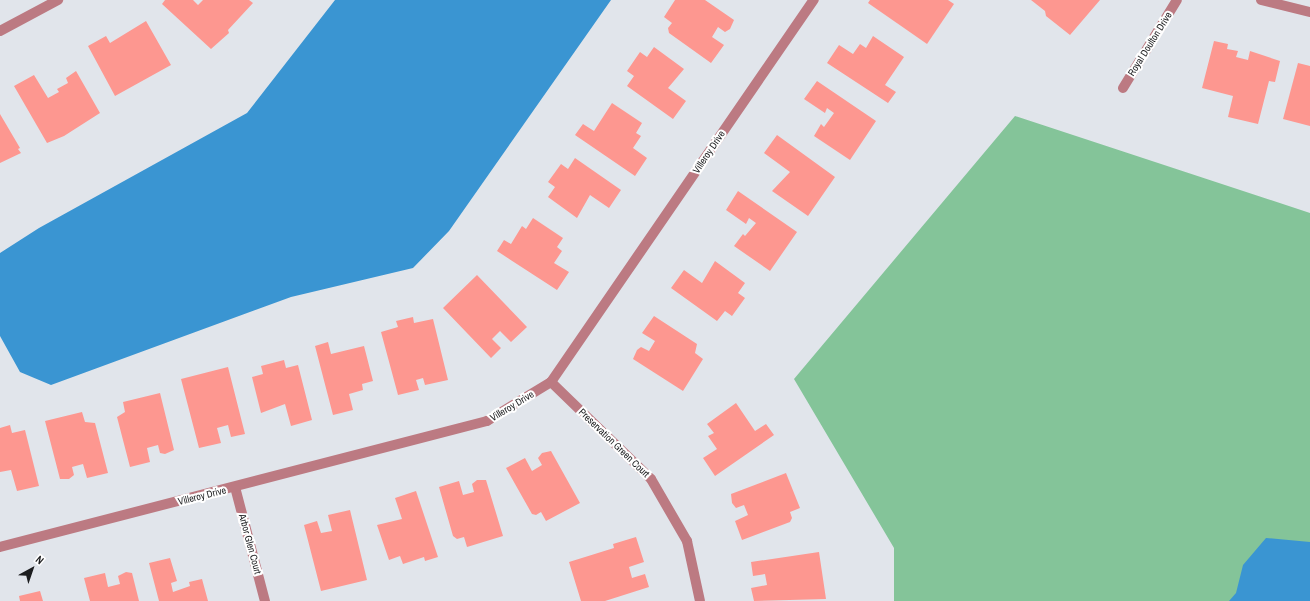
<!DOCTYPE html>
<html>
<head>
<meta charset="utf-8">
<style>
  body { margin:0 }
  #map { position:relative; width:1310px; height:601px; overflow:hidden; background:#e1e5eb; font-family:"Archivo Narrow",sans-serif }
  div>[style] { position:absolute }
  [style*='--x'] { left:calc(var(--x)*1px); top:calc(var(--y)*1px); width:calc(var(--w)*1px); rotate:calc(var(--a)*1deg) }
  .green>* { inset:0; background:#84c499 }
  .water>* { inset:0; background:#3a95d2 }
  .building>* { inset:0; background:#fd9790 }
  .minor>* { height:10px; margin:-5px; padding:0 5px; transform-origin:5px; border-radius:5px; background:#bc7a82 }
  span { translate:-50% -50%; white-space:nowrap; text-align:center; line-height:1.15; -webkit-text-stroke:4px #fff; paint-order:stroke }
  .street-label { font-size:10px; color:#1c1d1f }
  .north { position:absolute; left:12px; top:549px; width:40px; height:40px; -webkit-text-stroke:3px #fff; paint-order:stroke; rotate:40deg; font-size:11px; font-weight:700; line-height:16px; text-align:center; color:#1c1d1f }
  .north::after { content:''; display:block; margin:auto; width:14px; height:18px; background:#1c1d1f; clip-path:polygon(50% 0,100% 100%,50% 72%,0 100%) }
</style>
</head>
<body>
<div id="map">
  <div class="green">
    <i style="clip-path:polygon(1015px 116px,1310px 213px,1310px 601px,894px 601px,894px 548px,794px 379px)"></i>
  </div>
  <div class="water">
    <i style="clip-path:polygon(335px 0,611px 0,449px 231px,413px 268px,291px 297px,51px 385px,20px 372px,0 336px,0 253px,39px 228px,247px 113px)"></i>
    <i style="clip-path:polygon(1266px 538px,1310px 542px,1310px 601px,1229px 601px,1236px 593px,1243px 565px)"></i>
  </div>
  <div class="building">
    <i style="clip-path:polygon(165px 0,193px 0,198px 5px,203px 0,249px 0,253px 3px,228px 30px,229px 33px,211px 49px,162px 4px)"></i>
    <i style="clip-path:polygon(675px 0,705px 0,734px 20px,730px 29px,725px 32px,718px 27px,712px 37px,724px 45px,711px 63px,669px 33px,668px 28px,672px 23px,664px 17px)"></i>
    <i style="clip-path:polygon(870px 0,948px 0,954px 4px,927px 44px,868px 3px)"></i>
    <i style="clip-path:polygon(1031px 0,1100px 0,1070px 35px,1046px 16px,1045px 11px)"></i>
    <i style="clip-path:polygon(146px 21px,171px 65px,115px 96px,88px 46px,106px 36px,110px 43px)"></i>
    <i style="clip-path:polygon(873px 36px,904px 57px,885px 85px,896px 92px,888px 103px,827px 63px,839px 45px,853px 54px,860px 44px,866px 48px)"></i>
    <i style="clip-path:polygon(1214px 41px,1228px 44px,1227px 49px,1238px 51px,1236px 57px,1248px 60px,1250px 51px,1280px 61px,1275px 82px,1269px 81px,1258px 124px,1228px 117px,1233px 96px,1202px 88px)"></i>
    <i style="clip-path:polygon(654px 47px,684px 69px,668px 88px,686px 101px,673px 119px,627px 86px,634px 76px,627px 71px,640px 52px,647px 57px)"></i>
    <i style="clip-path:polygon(1298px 63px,1310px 66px,1310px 126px,1283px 119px)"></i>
    <i style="clip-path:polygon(76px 71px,100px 113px,64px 136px,47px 143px,14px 86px,34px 75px,48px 98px,59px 92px,57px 89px,68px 83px,66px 78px)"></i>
    <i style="clip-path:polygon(817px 81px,876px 121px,850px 160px,814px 136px,821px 124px,824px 127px,834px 113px,827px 108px,825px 113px,804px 99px)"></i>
    <i style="clip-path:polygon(612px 103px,642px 123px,636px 133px,641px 136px,633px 148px,647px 158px,635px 176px,575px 135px,583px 124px,594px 131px)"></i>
    <i style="clip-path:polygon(0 114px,20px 148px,18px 149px,21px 153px,0 163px)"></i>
    <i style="clip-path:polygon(777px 135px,835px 177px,808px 216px,772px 191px,790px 172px,764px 153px)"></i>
    <i style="clip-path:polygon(575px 158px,621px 190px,609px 208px,590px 195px,577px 218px,548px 197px,555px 187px,548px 182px,561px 164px,568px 169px)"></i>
    <i style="clip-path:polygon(738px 191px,797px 232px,770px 271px,734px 246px,743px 234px,745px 236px,756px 223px,749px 218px,746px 224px,726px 210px)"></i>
    <i style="clip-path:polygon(533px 218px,563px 238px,557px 247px,562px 251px,554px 263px,569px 272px,557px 290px,497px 251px,504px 240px,511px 244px,522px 226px,526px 229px)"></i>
    <i style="clip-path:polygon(715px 261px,745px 283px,738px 293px,745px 298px,732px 316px,725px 311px,717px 321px,671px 288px,684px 270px,702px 283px)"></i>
    <i style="clip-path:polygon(477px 275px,527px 327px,511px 342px,500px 331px,492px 339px,501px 348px,491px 358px,443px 308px)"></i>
    <i style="clip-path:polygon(654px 316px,697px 344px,695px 353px,703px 359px,683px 391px,633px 359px,637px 350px,641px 347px,649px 351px,655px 341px,642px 333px)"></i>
    <i style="clip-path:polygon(413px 317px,414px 323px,433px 319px,448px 380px,425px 385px,423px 378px,416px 380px,419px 390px,398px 395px,381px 332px,398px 327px,396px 321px)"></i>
    <i style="clip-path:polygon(328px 342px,331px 354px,364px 346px,373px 381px,362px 384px,363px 390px,349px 394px,353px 410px,333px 415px,315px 346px)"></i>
    <i style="clip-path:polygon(284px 360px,286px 368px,298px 365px,312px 420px,291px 426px,285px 404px,261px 413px,252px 377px,263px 374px,261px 366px)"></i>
    <i style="clip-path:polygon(228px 367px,245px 434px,231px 437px,228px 425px,217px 428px,221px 443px,199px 448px,181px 379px)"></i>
    <i style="clip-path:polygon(160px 393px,174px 450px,165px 454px,160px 453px,158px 445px,147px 448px,150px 462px,130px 467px,117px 417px,125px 412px,123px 402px)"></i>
    <i style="clip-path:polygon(736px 403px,755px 431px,766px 424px,774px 435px,715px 476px,703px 458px,717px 449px,708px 436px,714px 433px,707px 424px)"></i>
    <i style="clip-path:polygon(82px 412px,85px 422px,95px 423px,108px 473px,87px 478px,83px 464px,72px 467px,74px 475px,69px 479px,60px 479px,45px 421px)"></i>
    <i style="clip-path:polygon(10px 425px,12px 433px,25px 430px,39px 486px,17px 491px,11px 470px,0 472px,0 428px)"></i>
    <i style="clip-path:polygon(551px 451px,580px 503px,546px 521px,541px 512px,536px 515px,532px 514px,506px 468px,525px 458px,532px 471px,542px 465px,538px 458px,542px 453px)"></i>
    <i style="clip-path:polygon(786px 473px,800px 508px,790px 512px,792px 518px,790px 522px,742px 540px,735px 521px,748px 515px,744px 505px,736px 508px,732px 503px,731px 494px)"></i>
    <i style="clip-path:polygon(477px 480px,486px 480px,503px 536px,467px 547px,464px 537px,457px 539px,453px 536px,439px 487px,459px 481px,463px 495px,474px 492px,472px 484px)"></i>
    <i style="clip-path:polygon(416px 491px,438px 557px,425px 561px,424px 557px,403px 564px,400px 556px,389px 560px,377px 525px,402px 519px,395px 498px)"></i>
    <i style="clip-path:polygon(350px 510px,367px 580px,321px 591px,304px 525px,317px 521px,321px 533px,332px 531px,328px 515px)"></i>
    <i style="clip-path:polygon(636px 537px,644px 562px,629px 567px,632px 578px,645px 574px,649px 587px,605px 601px,581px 601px,569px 562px,614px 548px,613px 544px)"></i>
    <i style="clip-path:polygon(819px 552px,826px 599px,754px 601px,751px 588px,767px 585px,765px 574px,753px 576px,751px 562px)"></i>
    <i style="clip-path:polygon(170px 558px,177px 581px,171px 583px,173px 592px,190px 586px,189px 582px,202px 579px,208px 601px,159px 601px,149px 563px)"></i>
    <i style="clip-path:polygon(126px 572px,132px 573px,139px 601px,90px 601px,84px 578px,105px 573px,108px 587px,120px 584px,118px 576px)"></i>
    <i style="clip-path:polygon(40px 591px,43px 601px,20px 601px,19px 596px)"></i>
  </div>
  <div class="minor">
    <i style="--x:1261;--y:0;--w:50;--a:13.8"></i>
    <i style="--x:0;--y:31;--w:66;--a:-28.1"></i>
    <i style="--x:1123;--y:88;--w:103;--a:-58.5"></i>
    <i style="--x:551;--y:382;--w:139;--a:44.1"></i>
    <i style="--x:651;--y:479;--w:72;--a:59.9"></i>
    <i style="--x:687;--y:541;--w:61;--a:77.8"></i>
    <i style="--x:235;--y:487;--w:118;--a:75.3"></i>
    <i style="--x:0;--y:547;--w:503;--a:-14.51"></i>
    <i style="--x:487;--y:421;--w:75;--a:-31.4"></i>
    <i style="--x:551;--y:382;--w:464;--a:-55.5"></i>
  </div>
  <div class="street-label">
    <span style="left:1150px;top:44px;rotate:-58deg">Royal Doulton Drive</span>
    <span style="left:709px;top:152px;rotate:-56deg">Villeroy Drive</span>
    <span style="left:512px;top:406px;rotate:-31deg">Villeroy Drive</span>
    <span style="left:614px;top:443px;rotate:44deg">Preservation Green Court</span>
    <span style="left:202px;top:496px;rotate:-14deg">Villeroy Drive</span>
    <span style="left:250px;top:544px;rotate:75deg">Arbor Glen Court</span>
  </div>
  <div class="north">N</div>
</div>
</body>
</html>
